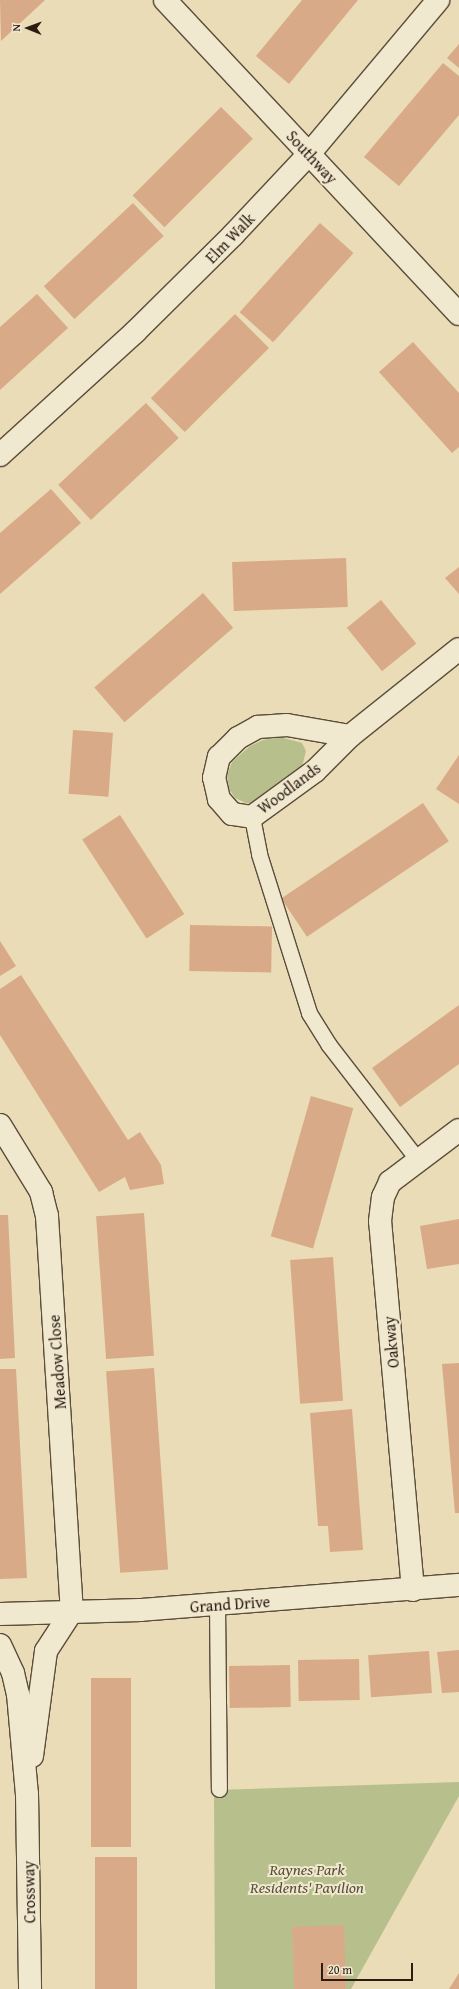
<!DOCTYPE html>
<html>
<head>
<meta charset="utf-8">
<style>
  body { margin:0 }
  #map { position:relative; width:459px; height:1989px; overflow:hidden; background:#e9dcb6; font-family:"Gentium Book Plus",serif }
  div>[style] { position:absolute }
  [style*='--x'] { left:calc(var(--x)*1px); top:calc(var(--y)*1px); width:calc(var(--w)*1px); rotate:calc(var(--a)*1deg) }
  .green>* { inset:0; background:#b7c08d }
  .building>* { inset:0; background:#d9aa87; transform-origin:0 0 }
  .roads { filter:drop-shadow(1px 0 #5b4d3b) drop-shadow(-1px 0 #5b4d3b) drop-shadow(0 1px #5b4d3b) drop-shadow(0 -1px #5b4d3b) }
  .service>* { height:15px; margin:-7.5px; padding:0 7.5px; transform-origin:7.5px; border-radius:7.5px; background:#f1e8d0 }
  .minor>* { height:22px; margin:-11px; padding:0 11px; transform-origin:11px; border-radius:11px; background:#f1e8d0 }
  .tertiary>* { height:22px; margin:-11px; padding:0 11px; transform-origin:11px; border-radius:11px; background:#f1e8d0 }
  .secondary>* { height:22px; margin:-11px; padding:0 11px; transform-origin:11px; border-radius:11px; background:#f1e8d0 }
  span { translate:-50% -50%; white-space:nowrap; text-align:center; line-height:1.15; -webkit-text-stroke:4px #f1e8d0; paint-order:stroke }
  .street-label { font-size:16px; color:#2c1d12 }
  .park-label { font-size:16px; color:#564e37; font-style:italic }
  .north { position:absolute; left:8px; top:8px; width:40px; height:40px; -webkit-text-stroke:3px #f1e8d0; paint-order:stroke; rotate:271deg; font-size:11px; font-weight:700; line-height:16px; text-align:center; color:#2c1d12 }
  .north::after { content:''; display:block; margin:auto; width:14px; height:18px; background:#2c1d12; clip-path:polygon(50% 0,100% 100%,50% 72%,0 100%) }
  .scale { position:absolute; left:321px; top:1963px; width:92px; height:18px; box-sizing:border-box; border:2px solid #2c1d12; border-top:0; padding-left:5px; font-size:12px; line-height:14px; white-space:nowrap; color:#2c1d12; -webkit-text-stroke:3px #f1e8d0; paint-order:stroke }
</style>
</head>
<body>
<div id="map">
  <div class="green">
    <i style="clip-path:polygon(280px 737px,302px 743px,306px 751px,301px 771px,257px 804px,246px 803px,235px 798px,229px 789px,227px 775px,232px 762px,250px 746px,263px 740px)"></i>
    <i style="clip-path:polygon(459px 1782px,459px 1796px,351px 1989px,215px 1989px,214px 1790px)"></i>
  </div>
  <div class="building">
    <i style="clip-path:polygon(0 0,45px 0,1px 41px)"></i>
    <i style="clip-path:polygon(302px 0,358px 0,289px 84px,256px 56px)"></i>
    <i style="clip-path:polygon(459px 44px,459px 68px,447px 58px)"></i>
    <i style="clip-path:polygon(443px 63px,459px 76px,459px 115px,399px 186px,364px 157px)"></i>
    <i style="left:221px;top:107px;width:45px;height:125px;rotate:45deg"></i>
    <i style="left:133px;top:203px;width:45px;height:122px;rotate:47deg"></i>
    <i style="left:320px;top:223px;width:45px;height:120px;rotate:42deg"></i>
    <i style="clip-path:polygon(37px 294px,68px 328px,0 390px,0 327px)"></i>
    <i style="left:235px;top:314px;width:48px;height:119px;rotate:45deg"></i>
    <i style="clip-path:polygon(413px 342px,459px 393px,459px 447px,452px 453px,379px 372px)"></i>
    <i style="left:146px;top:403px;width:48px;height:120px;rotate:47deg"></i>
    <i style="clip-path:polygon(51px 489px,81px 523px,0 594px,0 533px)"></i>
    <i style="left:346px;top:558px;width:49px;height:114px;rotate:88deg"></i>
    <i style="clip-path:polygon(459px 567px,459px 594px,445px 578px)"></i>
    <i style="left:203px;top:593px;width:46px;height:144px;rotate:49deg"></i>
    <i style="left:381px;top:600px;width:56px;height:44px;rotate:51deg"></i>
    <i style="left:73px;top:730px;width:40px;height:64px;rotate:4deg"></i>
    <i style="clip-path:polygon(459px 755px,459px 804px,436px 789px)"></i>
    <i style="left:423px;top:803px;width:46px;height:171px;rotate:56deg"></i>
    <i style="left:120px;top:815px;width:118px;height:45px;rotate:57deg"></i>
    <i style="left:190px;top:925px;width:82px;height:46px;rotate:1deg"></i>
    <i style="clip-path:polygon(0 941px,16px 966px,0 976px)"></i>
    <i style="clip-path:polygon(21px 975px,128px 1140px,140px 1132px,161px 1165px,164px 1184px,130px 1190px,125px 1177px,99px 1192px,0 1035px,0 989px)"></i>
    <i style="clip-path:polygon(459px 1005px,459px 1064px,400px 1107px,372px 1068px)"></i>
    <i style="left:311px;top:1096px;width:44px;height:146px;rotate:16deg"></i>
    <i style="left:144px;top:1213px;width:143px;height:48px;rotate:86deg"></i>
    <i style="clip-path:polygon(0 1215px,8px 1215px,15px 1358px,0 1359px)"></i>
    <i style="clip-path:polygon(459px 1219px,459px 1264px,427px 1269px,420px 1226px)"></i>
    <i style="left:333px;top:1257px;width:144px;height:43px;rotate:86deg"></i>
    <i style="clip-path:polygon(459px 1363px,459px 1513px,455px 1513px,442px 1364px)"></i>
    <i style="left:154px;top:1368px;width:202px;height:48px;rotate:86deg"></i>
    <i style="clip-path:polygon(0 1369px,16px 1369px,27px 1578px,0 1579px)"></i>
    <i style="clip-path:polygon(352px 1409px,363px 1550px,330px 1552px,328px 1526px,318px 1526px,310px 1413px)"></i>
    <i style="clip-path:polygon(459px 1650px,459px 1692px,442px 1693px,437px 1652px)"></i>
    <i style="left:429px;top:1651px;width:42px;height:61px;rotate:86deg"></i>
    <i style="left:359px;top:1659px;width:41px;height:61px;rotate:89deg"></i>
    <i style="left:290px;top:1665px;width:42px;height:61px;rotate:89deg"></i>
    <i style="left:91px;top:1678px;width:40px;height:169px"></i>
    <i style="left:95px;top:1857px;width:42px;height:132px"></i>
    <i style="left:344px;top:1925px;width:64px;height:52px;rotate:88deg"></i>
    <i style="clip-path:polygon(459px 1973px,459px 1989px,449px 1989px)"></i>
  </div>
  <div class="roads">
    <div class="service">
      <i style="--x:252;--y:817;--w:38;--a:79"></i>
      <i style="--x:259;--y:854;--w:167;--a:72.5"></i>
      <i style="--x:309;--y:1013;--w:38;--a:58"></i>
      <i style="--x:329;--y:1045;--w:144;--a:52.3"></i>
      <i style="--x:217;--y:1605;--w:184;--a:89.4"></i>
    </div>
    <div class="minor">
      <i style="--x:165;--y:0;--w:430;--a:46.9"></i>
      <i style="--x:0;--y:455;--w:183;--a:-42.3"></i>
      <i style="--x:135;--y:332;--w:138;--a:-44.7"></i>
      <i style="--x:233;--y:235;--w:111;--a:-46.8"></i>
      <i style="--x:309;--y:154;--w:201;--a:-50"></i>
      <i style="--x:287;--y:725;--w:64;--a:9.9"></i>
      <i style="--x:350;--y:736;--w:49;--a:135"></i>
      <i style="--x:315;--y:771;--w:78;--a:143.9"></i>
      <i style="--x:252;--y:817;--w:20;--a:-171"></i>
      <i style="--x:232;--y:814;--w:20;--a:-131"></i>
      <i style="--x:219;--y:799;--w:22;--a:-103"></i>
      <i style="--x:214;--y:778;--w:22;--a:-77"></i>
      <i style="--x:219;--y:757;--w:27;--a:-45"></i>
      <i style="--x:238;--y:738;--w:23;--a:-29"></i>
      <i style="--x:258;--y:727;--w:29;--a:-4"></i>
      <i style="--x:350;--y:736;--w:139;--a:-38.6"></i>
      <i style="--x:0;--y:1125;--w:79;--a:58.5"></i>
      <i style="--x:41;--y:1192;--w:25;--a:76"></i>
      <i style="--x:47;--y:1216;--w:396;--a:86.4"></i>
      <i style="--x:413;--y:1590;--w:370;--a:-95.1"></i>
      <i style="--x:380;--y:1221;--w:24;--a:-83"></i>
      <i style="--x:383;--y:1197;--w:17;--a:-65"></i>
      <i style="--x:390;--y:1182;--w:86;--a:-37"></i>
    </div>
    <div class="tertiary">
      <i style="--x:0;--y:1645;--w:31;--a:65"></i>
      <i style="--x:13;--y:1673;--w:22;--a:77"></i>
      <i style="--x:18;--y:1694;--w:100;--a:84.9"></i>
      <i style="--x:27;--y:1794;--w:195;--a:89.1"></i>
      <i style="--x:32;--y:1756;--w:106;--a:-82.4"></i>
      <i style="--x:46;--y:1651;--w:48;--a:-57"></i>
    </div>
    <div class="secondary">
      <i style="--x:0;--y:1614;--w:140;--a:-1.6"></i>
      <i style="--x:140;--y:1610;--w:320;--a:-4.5"></i>
    </div>
  </div>
  <div class="street-label">
    <span style="left:312px;top:157px;rotate:47deg">Southway</span>
    <span style="left:230px;top:238px;rotate:-46deg">Elm Walk</span>
    <span style="left:289px;top:788px;rotate:-37deg">Woodlands</span>
    <span style="left:391px;top:1342px;rotate:-95deg">Oakway</span>
    <span style="left:57px;top:1362px;rotate:-94deg">Meadow Close</span>
    <span style="left:230px;top:1604px;rotate:-4deg">Grand Drive</span>
    <span style="left:29px;top:1892px;rotate:-91deg">Crossway</span>
  </div>
  <div class="park-label">
    <span style="left:307px;top:1878px">Raynes Park<br>Residents' Pavilion</span>
  </div>
  <div class="north">N</div>
  <div class="scale">20 m</div>
</div>
</body>
</html>
